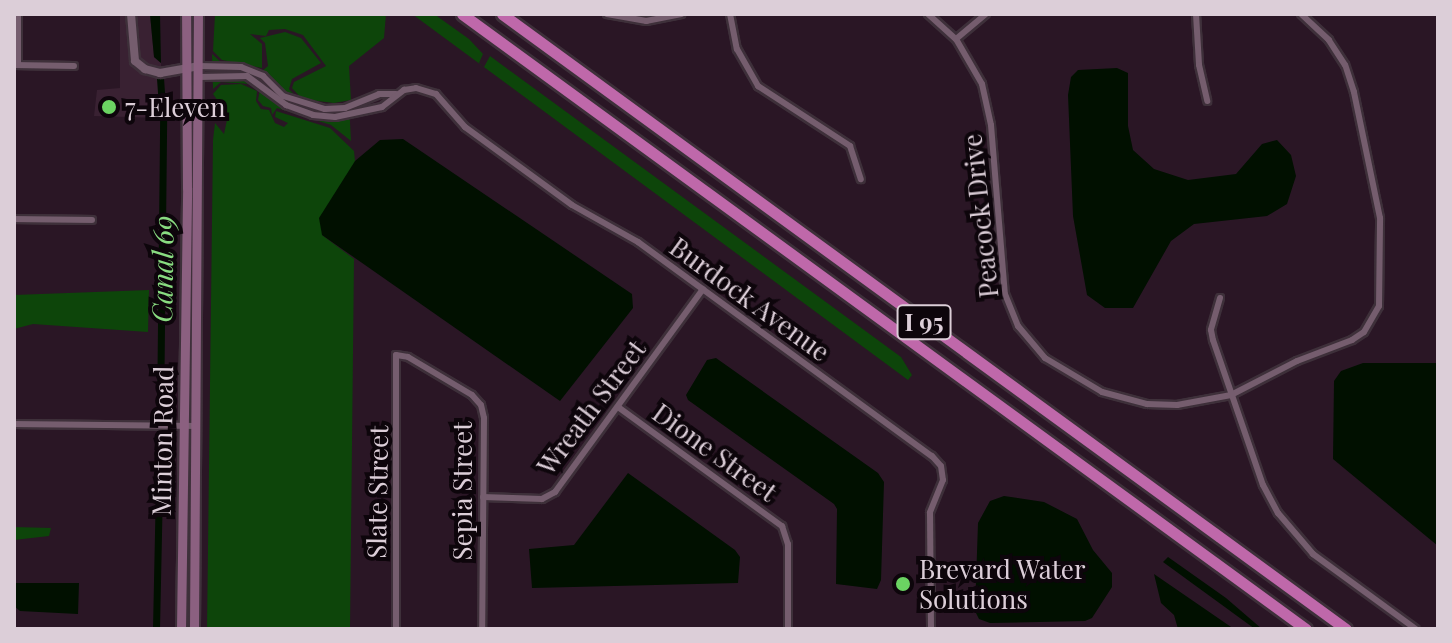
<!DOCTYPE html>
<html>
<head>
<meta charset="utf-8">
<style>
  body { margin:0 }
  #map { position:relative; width:1452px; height:643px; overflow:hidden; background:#2a1625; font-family:"Playfair Display",serif }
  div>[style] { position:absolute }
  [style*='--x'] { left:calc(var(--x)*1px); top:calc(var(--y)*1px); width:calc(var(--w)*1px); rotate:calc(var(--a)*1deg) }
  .built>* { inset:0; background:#392132 }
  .green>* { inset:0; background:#0d450a }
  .water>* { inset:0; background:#011000 }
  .canal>* { height:7px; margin:-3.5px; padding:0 3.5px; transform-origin:3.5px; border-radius:3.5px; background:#011000 }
  .roads { filter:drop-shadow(2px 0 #3e303a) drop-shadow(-2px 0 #3e303a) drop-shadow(0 2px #3e303a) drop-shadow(0 -2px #3e303a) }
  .minor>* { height:6px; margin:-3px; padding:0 3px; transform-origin:3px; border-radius:3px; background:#755d6e }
  .tertiary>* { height:8px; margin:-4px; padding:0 4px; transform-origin:4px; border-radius:4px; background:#755d6e }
  .secondary>* { height:9px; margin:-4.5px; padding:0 4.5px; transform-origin:4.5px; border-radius:4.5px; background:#8b6080 }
  .motorway>* { height:11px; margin:-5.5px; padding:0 5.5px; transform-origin:5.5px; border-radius:5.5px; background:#bf68aa }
  .dots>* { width:22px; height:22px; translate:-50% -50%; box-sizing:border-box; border:4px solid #0d050b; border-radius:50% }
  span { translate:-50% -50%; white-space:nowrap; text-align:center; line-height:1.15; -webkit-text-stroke:8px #0d050b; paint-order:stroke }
  .shield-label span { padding:2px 6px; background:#0d050b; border:2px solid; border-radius:6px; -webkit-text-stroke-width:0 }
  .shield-label { font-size:24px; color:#dcced8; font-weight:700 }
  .poi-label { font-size:26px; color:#dcced8 }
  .left { translate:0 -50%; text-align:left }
  .street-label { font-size:26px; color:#dcced8 }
  .water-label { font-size:28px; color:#89dc81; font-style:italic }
  .frame { position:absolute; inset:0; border:16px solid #dcced8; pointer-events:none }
</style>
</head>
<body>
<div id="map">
  <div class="built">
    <i style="clip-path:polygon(120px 14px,128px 14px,128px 47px,132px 63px,143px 72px,161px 76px,162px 118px,94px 116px,97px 90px,120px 88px)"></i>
    <i style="clip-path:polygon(134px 14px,150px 14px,154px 57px,161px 63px,161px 69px,138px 59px)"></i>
  </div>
  <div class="green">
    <i style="clip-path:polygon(215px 14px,386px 14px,384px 38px,349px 66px,351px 100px,334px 103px,302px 99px,292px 88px,294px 82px,326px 66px,303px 35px,285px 29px,269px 30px,266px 36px,250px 34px,262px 44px,262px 68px,222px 60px,213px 51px)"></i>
    <i style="clip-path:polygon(412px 14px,434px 14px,469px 39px,483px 54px,479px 63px,484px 67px,490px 56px,901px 357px,912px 375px,908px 380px)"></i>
    <i style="clip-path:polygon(285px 32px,301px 38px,321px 63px,292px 79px,289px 89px,301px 102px,334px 106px,349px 103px,351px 141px,331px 125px,277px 108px,272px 115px,271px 108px,263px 106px,258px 100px,260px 89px,250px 84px,221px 82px,213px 89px,212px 54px,222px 63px,262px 71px,268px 66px,265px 43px,260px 38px)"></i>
    <i style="clip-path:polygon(241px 84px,257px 91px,256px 101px,261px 109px,269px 110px,275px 123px,284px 127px,288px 123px,275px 117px,276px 111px,330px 128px,354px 151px,355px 161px,322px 235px,354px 259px,350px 629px,207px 629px,213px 140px,215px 123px,224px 134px,228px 115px,213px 94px,221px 85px)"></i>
    <i style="clip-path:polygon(149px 290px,148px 332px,33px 324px,14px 329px,14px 295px)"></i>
    <i style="clip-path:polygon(14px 527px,51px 528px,49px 536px,14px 540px)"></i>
  </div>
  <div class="water">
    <i style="clip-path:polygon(150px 14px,160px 14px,161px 63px,154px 57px)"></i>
    <i style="clip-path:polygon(1117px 68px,1128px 73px,1128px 126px,1133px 150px,1154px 169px,1188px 180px,1236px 174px,1262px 144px,1277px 140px,1291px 155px,1296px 176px,1287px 204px,1267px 216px,1194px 224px,1171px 241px,1133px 308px,1105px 308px,1087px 295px,1073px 216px,1068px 95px,1071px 77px,1078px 70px)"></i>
    <i style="clip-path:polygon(403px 139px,632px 294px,633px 308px,560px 401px,322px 235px,319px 218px,355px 161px,380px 140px)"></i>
    <i style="clip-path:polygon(716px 358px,878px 473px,884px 482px,881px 580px,877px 589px,836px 584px,837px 509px,834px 504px,688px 400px,686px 395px,707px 360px)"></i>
    <i style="clip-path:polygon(1363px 363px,1438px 363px,1438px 546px,1333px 459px,1334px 381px,1341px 371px)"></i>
    <i style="clip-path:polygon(628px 473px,735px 550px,740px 557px,738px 583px,532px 588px,529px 549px,574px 545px)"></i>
    <i style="clip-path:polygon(1004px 496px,1044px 502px,1077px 519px,1093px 550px,1112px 573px,1112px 587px,1092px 618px,1085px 621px,990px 623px,979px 619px,975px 611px,978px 523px,990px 501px)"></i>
    <i style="clip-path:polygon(1168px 557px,1226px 598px,1262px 629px,1255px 629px,1163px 562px)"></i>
    <i style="clip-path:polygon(1154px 574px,1234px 629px,1178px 629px,1174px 615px,1161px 603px)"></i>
    <i style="clip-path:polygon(79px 583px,78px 614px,20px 611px,14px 606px,16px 583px)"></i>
  </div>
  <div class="canal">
    <i style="--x:160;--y:78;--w:28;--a:86"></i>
    <i style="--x:160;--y:421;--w:304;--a:-89.4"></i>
    <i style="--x:156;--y:629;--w:198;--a:-88.8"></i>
  </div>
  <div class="roads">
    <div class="minor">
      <i style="--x:607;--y:14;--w:40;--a:10"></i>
      <i style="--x:646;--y:21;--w:36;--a:-11"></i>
      <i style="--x:730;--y:14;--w:36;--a:79"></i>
      <i style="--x:737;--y:49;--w:43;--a:60.4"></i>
      <i style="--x:758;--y:86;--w:110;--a:33.1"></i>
      <i style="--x:850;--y:146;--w:35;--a:72"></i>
      <i style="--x:928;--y:14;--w:38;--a:42"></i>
      <i style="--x:956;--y:39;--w:52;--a:60"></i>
      <i style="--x:982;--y:84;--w:42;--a:77.6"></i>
      <i style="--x:991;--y:125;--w:170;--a:85.3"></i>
      <i style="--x:1005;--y:294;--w:35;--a:68"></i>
      <i style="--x:1018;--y:326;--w:42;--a:49.8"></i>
      <i style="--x:1045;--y:358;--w:66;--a:30.8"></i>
      <i style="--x:1102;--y:392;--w:47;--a:14.9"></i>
      <i style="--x:1147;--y:404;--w:30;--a:2"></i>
      <i style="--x:1177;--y:405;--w:55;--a:-10.5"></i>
      <i style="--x:1231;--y:395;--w:74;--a:-27.3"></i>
      <i style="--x:1297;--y:361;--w:59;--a:-20.9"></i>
      <i style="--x:1352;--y:340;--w:14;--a:-34"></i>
      <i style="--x:1364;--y:332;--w:30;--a:-60"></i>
      <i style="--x:1379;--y:306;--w:88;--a:-89.3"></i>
      <i style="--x:1380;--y:218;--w:129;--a:-101.7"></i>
      <i style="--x:1354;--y:92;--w:28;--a:-108"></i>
      <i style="--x:1345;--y:65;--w:30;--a:-123"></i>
      <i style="--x:1329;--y:40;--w:38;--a:-137"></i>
      <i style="--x:1196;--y:14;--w:51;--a:86.6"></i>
      <i style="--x:1199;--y:65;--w:37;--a:77"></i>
      <i style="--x:956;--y:39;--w:39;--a:-40"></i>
      <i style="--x:14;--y:65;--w:60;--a:1"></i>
      <i style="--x:18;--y:65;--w:51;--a:-90"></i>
      <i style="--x:199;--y:66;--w:42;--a:1.4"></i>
      <i style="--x:241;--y:67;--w:24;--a:22"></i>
      <i style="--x:263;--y:76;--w:28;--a:45"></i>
      <i style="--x:283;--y:96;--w:44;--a:17.2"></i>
      <i style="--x:325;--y:109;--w:20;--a:-3"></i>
      <i style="--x:345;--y:108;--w:37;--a:-22"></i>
      <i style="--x:379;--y:94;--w:17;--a:0"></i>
      <i style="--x:200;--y:77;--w:47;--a:-1.2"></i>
      <i style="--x:247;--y:76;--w:49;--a:36.6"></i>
      <i style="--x:286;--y:105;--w:29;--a:20"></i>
      <i style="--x:313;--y:115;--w:22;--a:5"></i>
      <i style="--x:335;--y:117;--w:48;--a:-12"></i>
      <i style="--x:382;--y:107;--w:28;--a:-38"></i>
      <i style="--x:404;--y:90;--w:12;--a:-9"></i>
      <i style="--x:416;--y:88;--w:21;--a:17"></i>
      <i style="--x:436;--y:94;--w:44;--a:48.7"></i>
      <i style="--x:465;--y:127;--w:132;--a:36.1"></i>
      <i style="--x:572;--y:205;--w:76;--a:29.3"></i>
      <i style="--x:638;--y:242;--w:364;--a:36.1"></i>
      <i style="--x:932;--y:456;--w:13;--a:48"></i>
      <i style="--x:941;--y:466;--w:14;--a:82"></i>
      <i style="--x:943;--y:480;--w:35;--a:112"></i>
      <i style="--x:930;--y:513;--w:116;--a:89.5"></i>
      <i style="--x:14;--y:219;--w:78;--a:0.7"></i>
      <i style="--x:1220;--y:298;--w:33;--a:106"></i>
      <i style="--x:1211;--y:330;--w:10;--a:79"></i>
      <i style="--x:1213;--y:340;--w:153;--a:71"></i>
      <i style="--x:1263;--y:485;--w:32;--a:62"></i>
      <i style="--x:1278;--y:513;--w:54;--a:49.5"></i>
      <i style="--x:1313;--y:554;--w:127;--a:36.1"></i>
      <i style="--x:618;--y:407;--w:203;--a:36"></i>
      <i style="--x:782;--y:526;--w:19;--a:72"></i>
      <i style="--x:788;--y:544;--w:85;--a:90"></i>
      <i style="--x:14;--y:424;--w:183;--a:0.6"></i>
      <i style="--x:483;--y:497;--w:59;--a:1.9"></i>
      <i style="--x:542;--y:499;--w:15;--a:-28"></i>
      <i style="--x:555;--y:492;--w:251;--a:-53.9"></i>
      <i style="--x:396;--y:629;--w:274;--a:-90"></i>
      <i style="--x:396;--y:355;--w:12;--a:9"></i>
      <i style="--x:408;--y:357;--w:74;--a:30.7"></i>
      <i style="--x:472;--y:395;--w:13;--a:48"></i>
      <i style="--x:481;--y:405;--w:13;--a:77"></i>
      <i style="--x:484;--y:418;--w:211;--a:90.5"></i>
    </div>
    <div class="tertiary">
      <i style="--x:131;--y:14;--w:47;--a:85.1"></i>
      <i style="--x:135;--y:61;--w:13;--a:39"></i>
      <i style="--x:145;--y:69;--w:16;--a:15"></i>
      <i style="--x:160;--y:73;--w:40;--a:-10"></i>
    </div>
    <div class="secondary">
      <i style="--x:181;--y:629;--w:441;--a:-89.2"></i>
      <i style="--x:187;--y:188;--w:174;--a:-90.3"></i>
      <i style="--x:194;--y:629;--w:615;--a:-89.63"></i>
    </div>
    <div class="motorway">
      <i style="--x:462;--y:14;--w:1044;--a:36.08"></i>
      <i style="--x:502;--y:14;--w:1044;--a:36.08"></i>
    </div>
  </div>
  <div class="dots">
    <i style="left:109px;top:107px;background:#6bd362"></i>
    <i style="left:903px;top:584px;background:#6bd362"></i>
  </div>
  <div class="shield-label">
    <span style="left:924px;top:322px">I 95</span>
  </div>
  <div class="poi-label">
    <span class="left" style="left:125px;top:107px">7-Eleven</span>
    <span class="left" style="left:919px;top:584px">Brevard Water<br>Solutions</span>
  </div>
  <div class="street-label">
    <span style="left:980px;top:216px;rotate:-96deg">Peacock Drive</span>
    <span style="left:750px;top:299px;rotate:36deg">Burdock Avenue</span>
    <span style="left:591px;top:407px;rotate:-53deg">Wreath Street</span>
    <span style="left:162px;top:441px;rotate:-89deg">Minton Road</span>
    <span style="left:715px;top:452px;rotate:36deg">Dione Street</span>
    <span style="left:462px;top:491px;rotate:-90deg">Sepia Street</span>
    <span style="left:377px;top:492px;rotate:-89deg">Slate Street</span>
  </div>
  <div class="water-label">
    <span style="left:162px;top:269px;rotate:-89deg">Canal 69</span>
  </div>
  <div class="frame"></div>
</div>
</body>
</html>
